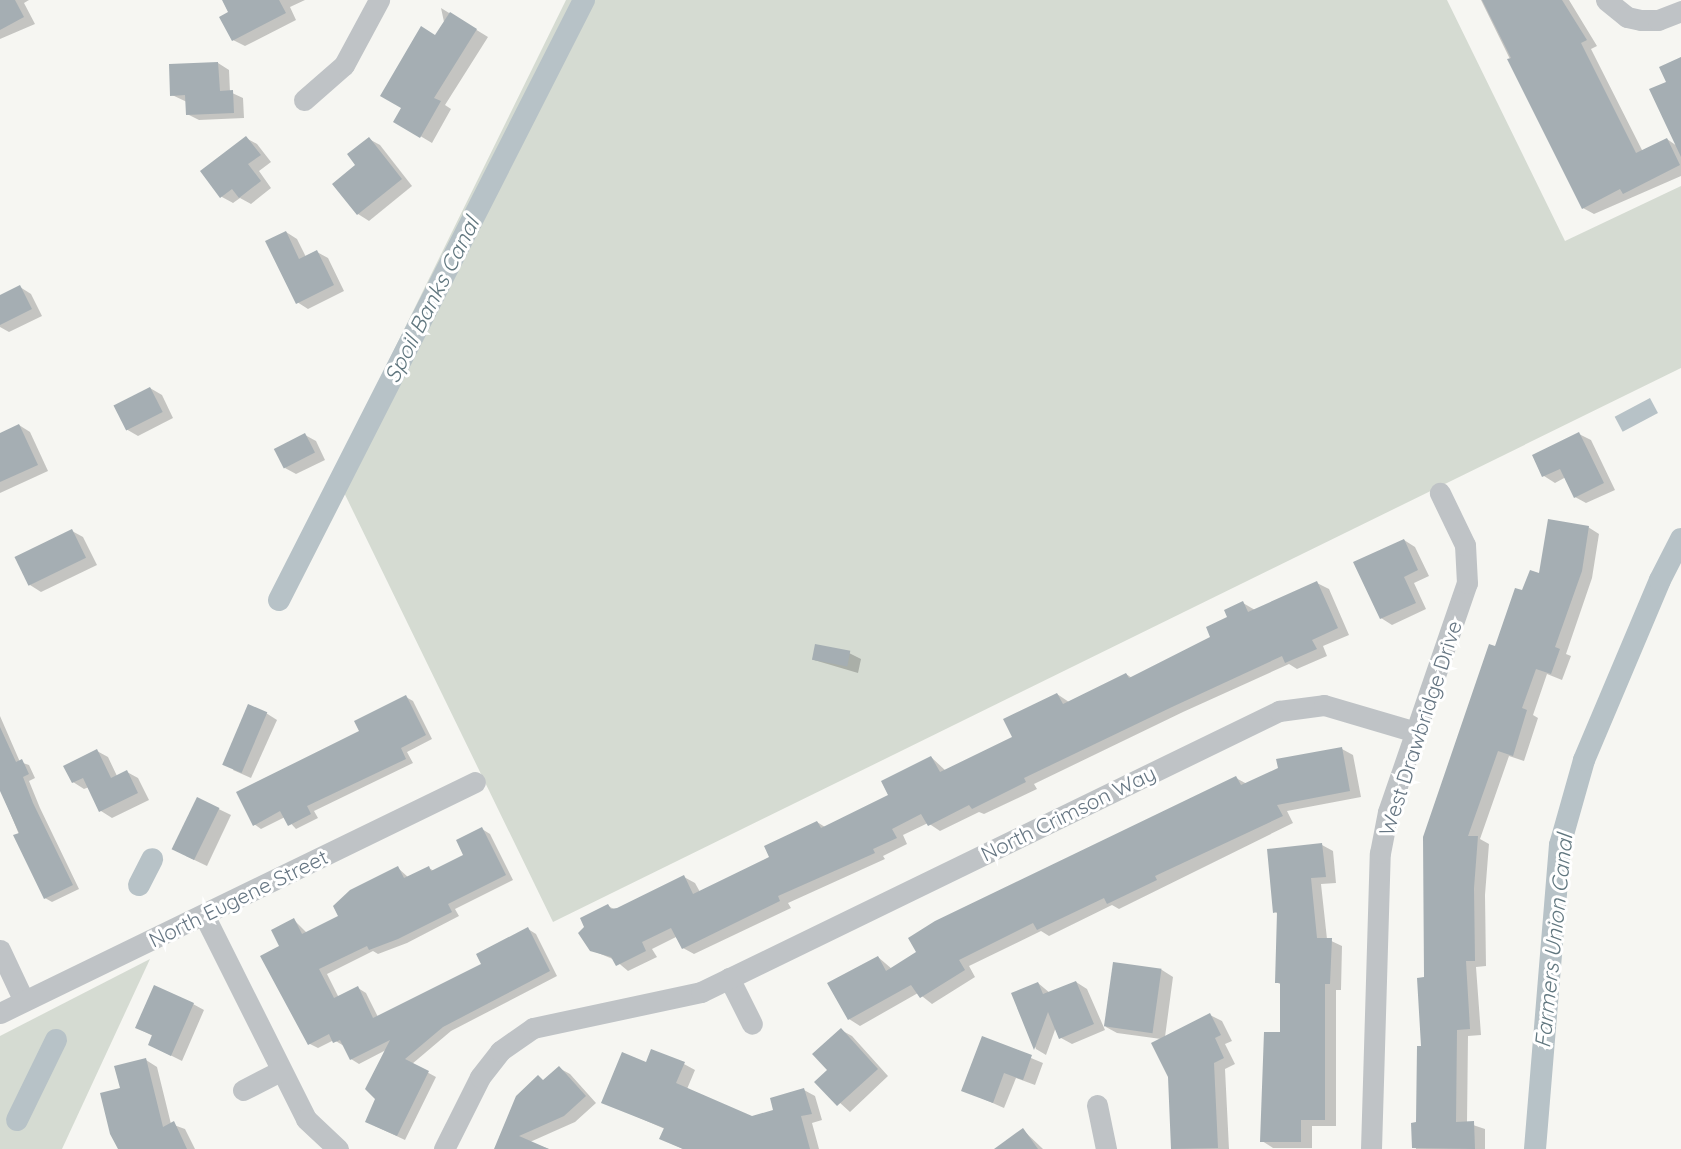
<!DOCTYPE html>
<html>
<head>
<meta charset="utf-8">
<style>
  body { margin:0 }
  #map { position:relative; width:1681px; height:1149px; overflow:hidden; background:#f6f6f2; font-family:Quicksand,sans-serif }
  div>[style] { position:absolute }
  [style*='--x'] { left:calc(var(--x)*1px); top:calc(var(--y)*1px); width:calc(var(--w)*1px); rotate:calc(var(--a)*1deg) }
  .green>* { inset:0; background:#d5dbd2 }
  .water>* { inset:0; background:#b7c2c7; transform-origin:0 0 }
  .shadow>* { inset:0; background:#0003 }
  .canal>* { height:22px; margin:-11px; padding:0 11px; transform-origin:11px; border-radius:11px; background:#b7c2c7 }
  .building>* { inset:0; background:#a5aeb3; transform-origin:0 0 }
  .street>* { height:21px; margin:-10.5px; padding:0 10.5px; transform-origin:10.5px; border-radius:10.5px; background:#bfc3c6 }
  span { translate:-50% -50%; white-space:nowrap; text-align:center; line-height:1.15; -webkit-text-stroke:6px #fff; paint-order:stroke }
  .street-label { font-size:21px; color:#667683 }
  .water-label { font-size:22px; color:#61777f; font-style:italic }
</style>
</head>
<body>
<div id="map">
  <div class="green">
    <i style="clip-path:polygon(566px 0,1447px 0,1565px 241px,1681px 186px,1681px 368px,553px 922px,334px 472px)"></i>
    <i style="clip-path:polygon(150px 959px,62px 1149px,0 1149px,0 1036px)"></i>
  </div>
  <div class="water">
    <i style="left:1650px;top:398px;width:17px;height:40px;rotate:62deg"></i>
  </div>
  <div class="shadow">
    <i style="clip-path:polygon(0 0,29px 0,24px 3px,35px 24px,0 39px)"></i>
    <i style="clip-path:polygon(223px 0,305px 0,290px 7px,296px 20px,245px 46px,233px 40px,230px 13px)"></i>
    <i style="clip-path:polygon(1481px 0,1569px 0,1597px 46px,1591px 49px,1643px 152px,1667px 139px,1677px 146px,1668px 82px,1681px 57px,1681px 176px,1594px 214px,1583px 208px)"></i>
    <i style="clip-path:polygon(441px 8px,488px 37px,445px 105px,451px 109px,432px 143px,395px 121px,449px 45px)"></i>
    <i style="clip-path:polygon(218px 63px,229px 70px,230px 92px,243px 98px,244px 118px,199px 120px,187px 114px,187px 102px,172px 95px)"></i>
    <i style="clip-path:polygon(246px 138px,257px 144px,271px 162px,259px 171px,271px 188px,251px 204px,240px 198px,233px 203px,222px 197px,202px 171px)"></i>
    <i style="clip-path:polygon(369px 139px,380px 145px,412px 186px,369px 221px,358px 214px,357px 165px)"></i>
    <i style="clip-path:polygon(286px 232px,297px 239px,306px 257px,317px 252px,328px 258px,344px 291px,308px 309px,297px 302px)"></i>
    <i style="clip-path:polygon(20px 287px,31px 294px,42px 316px,9px 332px,0 327px,0 297px)"></i>
    <i style="clip-path:polygon(150px 388px,162px 395px,173px 418px,138px 436px,126px 429px)"></i>
    <i style="clip-path:polygon(19px 425px,30px 432px,48px 471px,0 493px,0 434px)"></i>
    <i style="clip-path:polygon(1579px 434px,1591px 440px,1615px 490px,1586px 503px,1575px 497px,1566px 477px,1555px 483px,1544px 476px,1534px 456px)"></i>
    <i style="clip-path:polygon(305px 435px,316px 441px,325px 460px,296px 474px,285px 468px)"></i>
    <i style="clip-path:polygon(1588px 527px,1599px 534px,1592px 578px,1566px 654px,1571px 656px,1562px 680px,1547px 674px,1533px 715px,1538px 718px,1524px 761px,1509px 756px,1480px 839px,1489px 844px,1485px 895px,1486px 966px,1476px 967px,1481px 1035px,1468px 1036px,1467px 1123px,1485px 1129px,1485px 1149px,1416px 1149px,1426px 979px,1496px 648px,1523px 592px)"></i>
    <i style="clip-path:polygon(72px 531px,83px 537px,97px 565px,41px 592px,30px 585px)"></i>
    <i style="clip-path:polygon(1404px 540px,1415px 547px,1429px 576px,1414px 583px,1426px 609px,1392px 625px,1381px 618px)"></i>
    <i style="clip-path:polygon(1317px 583px,1329px 589px,1349px 635px,1323px 646px,1327px 656px,1297px 669px,1289px 664px,1183px 712px,1034px 784px,1037px 789px,984px 814px,979px 812px,940px 831px,928px 823px,903px 835px,907px 844px,883px 856px,885px 859px,788px 903px,791px 908px,694px 954px,683px 948px,676px 937px,652px 949px,657px 957px,628px 971px,615px 960px,591px 950px,608px 906px,616px 910px,684px 877px,695px 883px,700px 892px,771px 857px,817px 822px,825px 827px,890px 795px,931px 757px,946px 771px,1014px 737px,1057px 694px,1069px 702px,1126px 674px,1132px 678px,1212px 637px,1243px 603px,1255px 610px)"></i>
    <i style="clip-path:polygon(849px 653px,861px 659px,858px 673px,814px 660px)"></i>
    <i style="clip-path:polygon(406px 697px,413px 701px,432px 739px,407px 752px,413px 763px,314px 811px,318px 818px,296px 829px,285px 817px,261px 829px,254px 824px)"></i>
    <i style="clip-path:polygon(266px 713px,277px 720px,251px 778px,233px 770px)"></i>
    <i style="clip-path:polygon(0 716px,20px 762px,29px 765px,35px 778px,29px 781px,40px 808px,79px 889px,52px 902px,45px 898px,0 788px)"></i>
    <i style="clip-path:polygon(1342px 749px,1353px 755px,1361px 797px,1287px 811px,1293px 823px,1119px 909px,1112px 905px,1049px 936px,1041px 931px,969px 966px,975px 977px,932px 1004px,918px 993px,860px 1026px,849px 1019px,878px 957px,892px 969px,1236px 778px,1247px 784px)"></i>
    <i style="clip-path:polygon(97px 751px,108px 757px,117px 776px,127px 772px,138px 778px,149px 800px,112px 818px,101px 811px,89px 787px,84px 789px,73px 782px)"></i>
    <i style="clip-path:polygon(198px 799px,231px 815px,207px 866px,186px 856px)"></i>
    <i style="clip-path:polygon(482px 829px,490px 834px,513px 880px,455px 909px,459px 916px,407px 943px,378px 954px,373px 951px,327px 974px,339px 998px,358px 988px,366px 993px,378px 1017px,483px 965px,528px 929px,536px 934px,557px 976px,451px 1031px,412px 1064px,436px 1077px,405px 1140px,375px 1126px,386px 1050px,359px 1064px,351px 1059px,344px 1046px,334px 1040px,318px 1048px,310px 1044px,262px 957px,281px 947px,294px 920px,307px 933px,340px 917px,398px 868px,409px 878px,429px 868px,434px 871px,465px 855px)"></i>
    <i style="clip-path:polygon(1322px 845px,1333px 851px,1336px 883px,1321px 884px,1327px 939px,1342px 946px,1341px 990px,1336px 990px,1336px 1126px,1312px 1126px,1312px 1148px,1273px 1148px,1262px 1141px,1282px 1034px,1282px 985px,1276px 982px,1278px 914px,1275px 912px)"></i>
    <i style="clip-path:polygon(1115px 964px,1162px 970px,1173px 977px,1165px 1037px,1210px 1015px,1222px 1021px,1232px 1041px,1225px 1044px,1235px 1064px,1225px 1069px,1229px 1149px,1172px 1149px,1169px 1077px,1161px 1039px,1117px 1033px,1106px 1027px)"></i>
    <i style="clip-path:polygon(1076px 982px,1087px 989px,1105px 1030px,1072px 1044px,1061px 1038px,1056px 1027px,1046px 1055px,1036px 1049px,1013px 994px,1038px 983px,1050px 993px)"></i>
    <i style="clip-path:polygon(193px 1004px,204px 1010px,182px 1061px,150px 1045px,153px 1036px,137px 1028px)"></i>
    <i style="clip-path:polygon(841px 1030px,852px 1036px,888px 1076px,850px 1112px,817px 1082px,829px 1070px)"></i>
    <i style="clip-path:polygon(983px 1038px,1043px 1063px,1035px 1085px,1016px 1078px,1004px 1108px,963px 1090px)"></i>
    <i style="clip-path:polygon(146px 1060px,157px 1067px,171px 1124px,185px 1129px,195px 1149px,120px 1149px,121px 1089px)"></i>
    <i style="clip-path:polygon(647px 1064px,684px 1064px,695px 1070px,687px 1089px,751px 1118px,775px 1111px,804px 1090px,815px 1096px,822px 1120px,812px 1123px,819px 1149px,683px 1149px,672px 1144px,665px 1129px,603px 1102px)"></i>
    <i style="clip-path:polygon(559px 1068px,570px 1074px,596px 1103px,575px 1122px,530px 1142px,549px 1149px,496px 1149px,544px 1081px)"></i>
    <i style="clip-path:polygon(1023px 1130px,1043px 1149px,996px 1149px)"></i>
  </div>
  <div class="canal">
    <i style="--x:279;--y:600;--w:673;--a:-63.05"></i>
    <i style="--x:139;--y:885;--w:29;--a:-63"></i>
    <i style="--x:17;--y:1120;--w:89;--a:-64"></i>
    <i style="--x:1535;--y:1149;--w:305;--a:-85.3"></i>
    <i style="--x:1560;--y:845;--w:88;--a:-74.2"></i>
    <i style="--x:1584;--y:760;--w:195;--a:-67.1"></i>
    <i style="--x:1660;--y:580;--w:46;--a:-62.9"></i>
  </div>
  <div class="building">
    <i style="clip-path:polygon(0 0,15px 0,24px 17px,0 30px)"></i>
    <i style="clip-path:polygon(222px 0,279px 0,286px 13px,232px 41px,219px 17px,228px 12px)"></i>
    <i style="clip-path:polygon(1482px 0,1562px 0,1587px 40px,1581px 43px,1636px 153px,1667px 138px,1680px 165px,1623px 194px,1620px 189px,1582px 209px,1507px 59px,1511px 58px)"></i>
    <i style="clip-path:polygon(450px 12px,477px 29px,434px 98px,441px 101px,420px 138px,393px 122px,401px 108px,380px 96px,421px 26px,435px 35px)"></i>
    <i style="clip-path:polygon(1681px 57px,1681px 157px,1649px 89px,1666px 82px,1659px 67px)"></i>
    <i style="clip-path:polygon(218px 62px,220px 91px,233px 90px,234px 113px,186px 115px,185px 95px,170px 96px,169px 64px)"></i>
    <i style="clip-path:polygon(246px 136px,261px 155px,248px 164px,261px 181px,239px 198px,232px 189px,220px 198px,200px 171px)"></i>
    <i style="clip-path:polygon(369px 137px,402px 179px,357px 215px,332px 184px,355px 165px,347px 154px)"></i>
    <i style="clip-path:polygon(286px 231px,299px 259px,317px 250px,334px 285px,296px 304px,265px 241px)"></i>
    <i style="clip-path:polygon(20px 285px,32px 309px,0 325px,0 295px)"></i>
    <i style="left:150px;top:387px;width:28px;height:41px;rotate:63deg"></i>
    <i style="clip-path:polygon(19px 424px,38px 465px,0 482px,0 433px)"></i>
    <i style="clip-path:polygon(1579px 432px,1604px 483px,1574px 498px,1560px 469px,1542px 477px,1532px 455px)"></i>
    <i style="left:305px;top:433px;width:22px;height:35px;rotate:63deg"></i>
    <i style="clip-path:polygon(1548px 519px,1589px 526px,1582px 571px,1555px 647px,1560px 649px,1551px 674px,1536px 669px,1522px 708px,1527px 710px,1513px 756px,1498px 751px,1468px 836px,1478px 836px,1474px 888px,1475px 961px,1466px 961px,1470px 1029px,1457px 1030px,1456px 1122px,1474px 1121px,1475px 1149px,1412px 1148px,1411px 1123px,1416px 1122px,1417px 1046px,1421px 1046px,1417px 978px,1424px 977px,1423px 837px,1489px 644px,1495px 646px,1515px 588px,1522px 590px,1530px 570px,1539px 573px)"></i>
    <i style="left:72px;top:529px;width:32px;height:64px;rotate:64deg"></i>
    <i style="clip-path:polygon(1404px 539px,1418px 570px,1404px 577px,1416px 603px,1380px 619px,1353px 562px)"></i>
    <i style="clip-path:polygon(1317px 581px,1338px 628px,1312px 640px,1317px 649px,1285px 663px,1282px 656px,1172px 707px,1024px 778px,1026px 782px,972px 809px,969px 805px,928px 826px,921px 814px,892px 829px,897px 838px,873px 849px,875px 853px,778px 896px,780px 901px,682px 949px,671px 928px,642px 942px,646px 951px,616px 966px,611px 957px,590px 951px,578px 933px,584px 927px,580px 918px,608px 904px,611px 909px,617px 908px,684px 875px,693px 894px,769px 857px,764px 846px,817px 821px,821px 828px,888px 795px,881px 781px,931px 756px,940px 772px,1012px 737px,1003px 719px,1057px 693px,1063px 704px,1126px 673px,1129px 678px,1210px 637px,1206px 627px,1227px 617px,1224px 610px,1243px 601px,1248px 612px)"></i>
    <i style="left:815px;top:644px;width:36px;height:16px;rotate:11deg"></i>
    <i style="clip-path:polygon(406px 695px,426px 735px,401px 748px,406px 759px,307px 806px,311px 814px,288px 826px,280px 811px,253px 826px,236px 792px,359px 731px,354px 721px)"></i>
    <i style="left:248px;top:704px;width:21px;height:66px;rotate:23deg"></i>
    <i style="clip-path:polygon(0 727px,16px 762px,22px 759px,29px 774px,23px 777px,33px 803px,73px 885px,44px 899px,13px 835px,19px 833px,0 791px)"></i>
    <i style="clip-path:polygon(1342px 747px,1350px 791px,1277px 805px,1283px 816px,1155px 876px,1157px 880px,1107px 904px,1104px 898px,1037px 930px,1033px 923px,959px 960px,965px 970px,920px 998px,911px 985px,848px 1020px,827px 983px,878px 956px,886px 971px,916px 952px,908px 938px,935px 921px,1236px 776px,1241px 785px,1278px 768px,1276px 759px)"></i>
    <i style="clip-path:polygon(97px 749px,111px 778px,127px 770px,138px 793px,99px 812px,83px 778px,72px 783px,63px 766px)"></i>
    <i style="left:197px;top:797px;width:25px;height:58px;rotate:26deg"></i>
    <i style="clip-path:polygon(482px 827px,506px 875px,448px 904px,452px 912px,398px 939px,369px 950px,367px 946px,319px 969px,334px 998px,358px 986px,373px 1018px,481px 964px,476px 954px,528px 927px,550px 971px,443px 1027px,405px 1059px,429px 1071px,397px 1136px,365px 1122px,375px 1099px,365px 1089px,390px 1040px,350px 1060px,340px 1040px,333px 1043px,329px 1034px,308px 1045px,260px 956px,279px 946px,271px 930px,294px 918px,302px 934px,338px 916px,333px 906px,350px 890px,398px 866px,404px 878px,429px 866px,431px 871px,463px 855px,456px 840px)"></i>
    <i style="clip-path:polygon(1322px 843px,1326px 877px,1311px 878px,1317px 938px,1332px 938px,1330px 984px,1325px 984px,1325px 1120px,1301px 1120px,1301px 1142px,1260px 1142px,1264px 1032px,1280px 1032px,1280px 983px,1275px 983px,1277px 912px,1273px 913px,1267px 849px)"></i>
    <i style="left:1113px;top:962px;width:49px;height:65px;rotate:8deg"></i>
    <i style="clip-path:polygon(1076px 981px,1094px 1024px,1059px 1039px,1048px 1012px,1034px 1050px,1011px 993px,1038px 982px,1043px 994px)"></i>
    <i style="clip-path:polygon(154px 985px,194px 1003px,171px 1056px,148px 1045px,152px 1035px,135px 1028px)"></i>
    <i style="clip-path:polygon(1210px 1013px,1221px 1035px,1215px 1038px,1224px 1058px,1214px 1063px,1218px 1148px,1171px 1149px,1168px 1077px,1151px 1043px)"></i>
    <i style="clip-path:polygon(841px 1028px,878px 1069px,837px 1106px,814px 1082px,827px 1070px,812px 1054px)"></i>
    <i style="clip-path:polygon(982px 1036px,1032px 1055px,1023px 1080px,1004px 1073px,993px 1103px,961px 1091px)"></i>
    <i style="clip-path:polygon(651px 1049px,685px 1062px,676px 1083px,752px 1116px,773px 1110px,770px 1098px,804px 1088px,812px 1114px,801px 1116px,810px 1149px,683px 1149px,659px 1139px,664px 1128px,601px 1103px,622px 1052px,646px 1062px)"></i>
    <i style="clip-path:polygon(146px 1058px,163px 1127px,174px 1121px,187px 1149px,118px 1149px,110px 1134px,100px 1093px,120px 1088px,114px 1066px)"></i>
    <i style="clip-path:polygon(559px 1066px,586px 1096px,564px 1116px,519px 1136px,549px 1149px,494px 1149px,516px 1096px,538px 1075px,543px 1080px)"></i>
    <i style="clip-path:polygon(1023px 1128px,1038px 1149px,994px 1149px)"></i>
  </div>
  <div class="street">
    <i style="--x:1606;--y:0;--w:27;--a:39"></i>
    <i style="--x:1627;--y:17;--w:14;--a:12"></i>
    <i style="--x:1641;--y:20;--w:17;--a:0"></i>
    <i style="--x:1658;--y:20;--w:25;--a:-21"></i>
    <i style="--x:304;--y:100;--w:53;--a:-41.2"></i>
    <i style="--x:344;--y:65;--w:74;--a:-61.7"></i>
    <i style="--x:204;--y:915;--w:228;--a:63.4"></i>
    <i style="--x:306;--y:1119;--w:44;--a:43.2"></i>
    <i style="--x:0;--y:950;--w:56;--a:64.8"></i>
    <i style="--x:729;--y:978;--w:51;--a:63.4"></i>
    <i style="--x:0;--y:1013;--w:528;--a:-25.93"></i>
    <i style="--x:243;--y:1090;--w:42;--a:-27.2"></i>
    <i style="--x:1097;--y:1105;--w:45;--a:78.4"></i>
    <i style="--x:444;--y:1149;--w:80;--a:-63.4"></i>
    <i style="--x:480;--y:1077;--w:33;--a:-52"></i>
    <i style="--x:500;--y:1051;--w:40;--a:-34.9"></i>
    <i style="--x:533;--y:1028;--w:172;--a:-12.1"></i>
    <i style="--x:701;--y:992;--w:643;--a:-25.93"></i>
    <i style="--x:1279;--y:711;--w:45;--a:-7.6"></i>
    <i style="--x:1324;--y:705;--w:96;--a:16.4"></i>
    <i style="--x:1371;--y:1149;--w:296;--a:-88.3"></i>
    <i style="--x:1380;--y:853;--w:42;--a:-79"></i>
    <i style="--x:1388;--y:812;--w:242;--a:-71"></i>
    <i style="--x:1467;--y:583;--w:38;--a:-93"></i>
    <i style="--x:1465;--y:545;--w:58;--a:-115.7"></i>
  </div>
  <div class="street-label">
    <span style="left:1420px;top:728px;rotate:-72deg">West Drawbridge Drive</span>
    <span style="left:1068px;top:813px;rotate:-26deg">North Crimson Way</span>
    <span style="left:238px;top:898px;rotate:-26deg">North Eugene Street</span>
  </div>
  <div class="water-label">
    <span style="left:432px;top:300px;rotate:-63deg">Spoil Banks Canal</span>
    <span style="left:1554px;top:941px;rotate:-84deg">Farmers Union Canal</span>
  </div>
</div>
</body>
</html>
